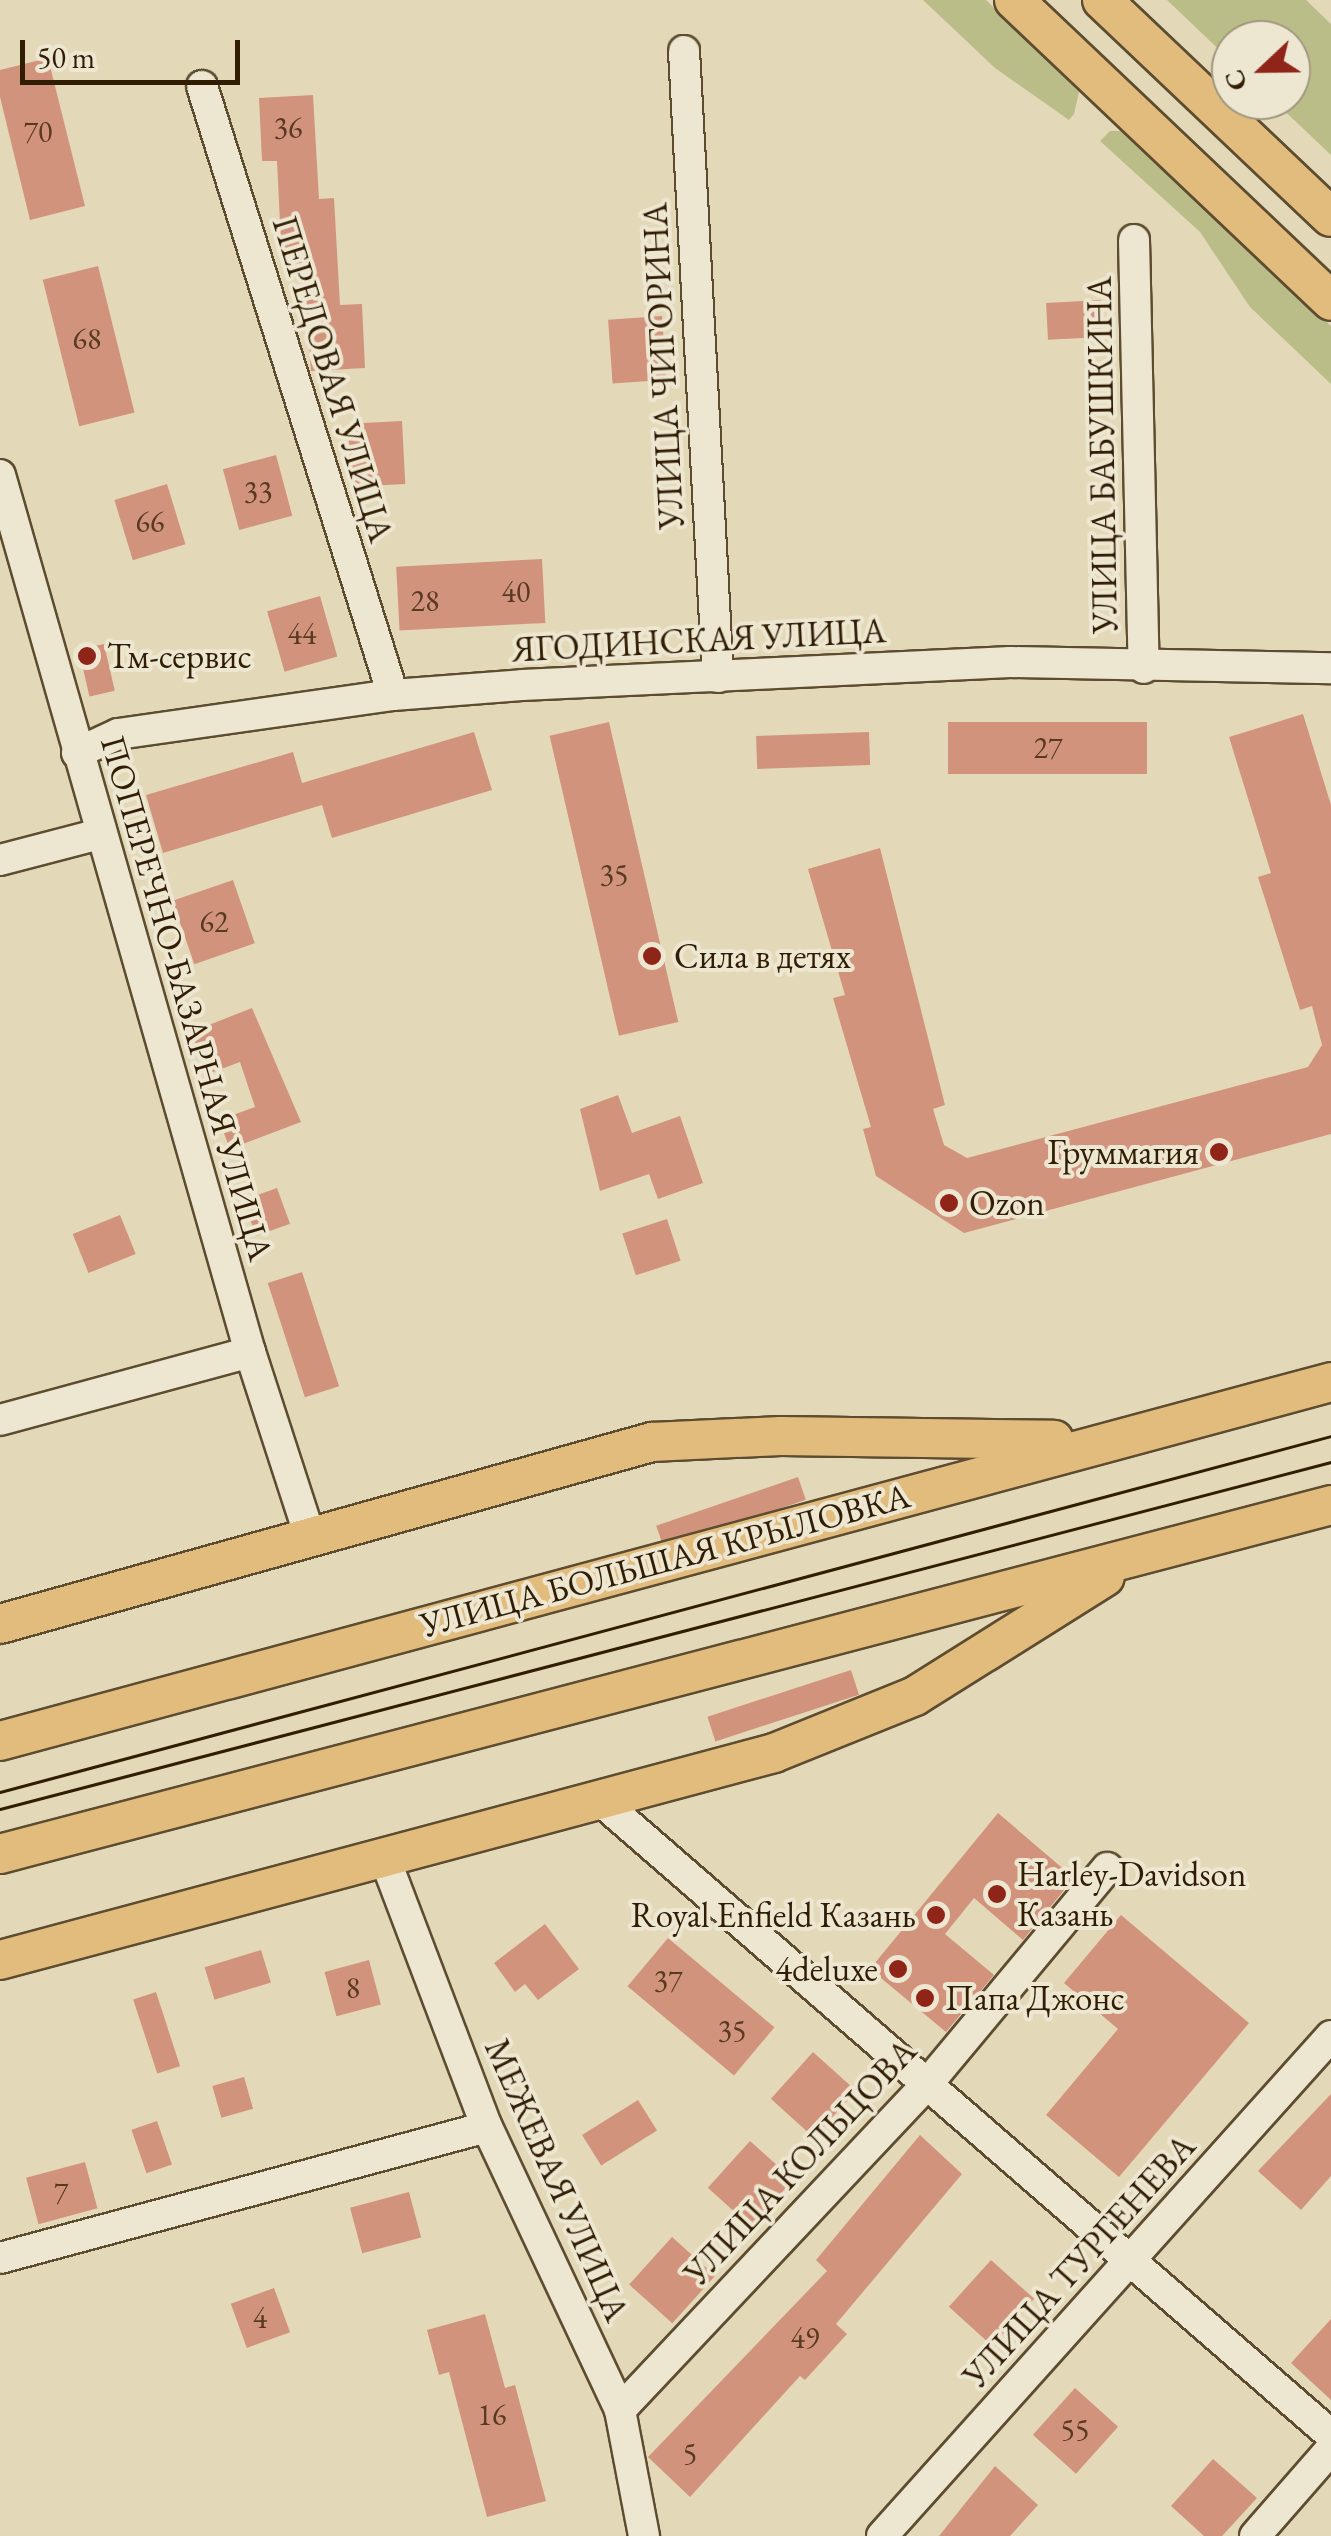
<!DOCTYPE html>
<html>
<head>
<meta charset="utf-8">
<style>
  body { margin:0 }
  #map { position:relative; width:1331px; height:2536px; overflow:hidden; background:#e3d9b8; font-family:"EB Garamond",serif }
  div>[style] { position:absolute }
  [style*='--x'] { left:calc(var(--x)*1px); top:calc(var(--y)*1px); width:calc(var(--w)*1px); rotate:calc(var(--a)*1deg) }
  .green>* { inset:0; background:#bbbd89 }
  .building>* { inset:0; background:#d2937d; transform-origin:0 0 }
  .roads { filter:drop-shadow(2px 0 #5d4c30) drop-shadow(-2px 0 #5d4c30) drop-shadow(0 2px #5d4c30) drop-shadow(0 -2px #5d4c30) }
  .minor>* { height:30px; margin:-15px; padding:0 15px; transform-origin:15px; border-radius:15px; background:#ede6d1 }
  .major>* { height:38px; margin:-19px; padding:0 19px; transform-origin:19px; border-radius:19px; background:#e2bc7c }
  .tram>* { height:2.5px; margin:-1.25px; padding:0 1.25px; transform-origin:1.25px; border-radius:1.25px; background:#301d03 }
  .dots>* { width:28px; height:28px; translate:-50% -50%; box-sizing:border-box; border:5px solid #ede6d1; border-radius:50% }
  span { translate:-50% -50%; white-space:nowrap; text-align:center; line-height:1.15; -webkit-text-stroke:8px #ede6d1; paint-order:stroke }
  .number-label { font-size:30px; color:#583a22 }
  .number-label span { -webkit-text-stroke-width:0 }
  .street-label { font-size:35px; color:#301d03 }
  .poi-label { font-size:35px; color:#301d03 }
  .left { translate:0 -50%; text-align:left }
  .right { translate:-100% -50%; text-align:right }
  .north { position:absolute; left:1211px; top:20px; width:100px; height:100px; box-sizing:border-box; background:#ede6d1; border:2px solid #a1967f; border-radius:50%; rotate:248deg; font-size:28px; font-weight:700; line-height:40px; text-align:center; color:#301d03 }
  .north::after { content:''; display:block; margin:auto; width:35px; height:45px; background:#8f2418; clip-path:polygon(50% 0,100% 100%,50% 72%,0 100%) }
  .scale { position:absolute; left:20px; top:40px; width:220px; height:45px; box-sizing:border-box; border:5px solid #301d03; border-top:0; padding-left:12px; font-size:30px; line-height:35px; white-space:nowrap; color:#301d03; -webkit-text-stroke:8px #ede6d1; paint-order:stroke }
</style>
</head>
<body>
<div id="map">
  <div class="green">
    <i style="clip-path:polygon(923px 0,986px 0,1079px 92px,1074px 114px,1069px 120px,995px 68px)"></i>
    <i style="clip-path:polygon(1167px 0,1306px 0,1331px 24px,1331px 155px,1273px 100px,1291px 100px,1291px 40px,1231px 40px,1231px 61px)"></i>
    <i style="clip-path:polygon(1110px 131px,1127px 131px,1331px 326px,1331px 384px,1250px 307px,1200px 232px,1100px 141px)"></i>
  </div>
  <div class="building">
    <i style="clip-path:polygon(48px 58px,85px 206px,30px 220px,0 97px,0 70px)"></i>
    <i style="clip-path:polygon(313px 95px,319px 199px,334px 198px,340px 305px,362px 304px,365px 368px,311px 371px,304px 263px,282px 264px,277px 161px,262px 161px,259px 98px)"></i>
    <i style="left:98px;top:266px;width:151px;height:57px;rotate:76deg"></i>
    <i style="left:1101px;top:300px;width:37px;height:55px;rotate:87deg"></i>
    <i style="left:662px;top:316px;width:64px;height:54px;rotate:86deg"></i>
    <i style="left:402px;top:421px;width:63px;height:54px;rotate:87deg"></i>
    <i style="left:276px;top:455px;width:63px;height:55px;rotate:75deg"></i>
    <i style="left:167px;top:484px;width:63px;height:55px;rotate:73deg"></i>
    <i style="left:542px;top:559px;width:64px;height:146px;rotate:87deg"></i>
    <i style="left:320px;top:596px;width:63px;height:55px;rotate:74deg"></i>
    <i style="left:104px;top:644px;width:48px;height:26px;rotate:77deg"></i>
    <i style="clip-path:polygon(1303px 714px,1331px 805px,1331px 1134px,964px 1233px,876px 1176px,863px 1129px,871px 1127px,833px 998px,845px 995px,808px 869px,880px 848px,945px 1105px,933px 1109px,944px 1145px,967px 1158px,1308px 1067px,1322px 1045px,1312px 1006px,1300px 1010px,1258px 877px,1271px 873px,1229px 737px)"></i>
    <i style="left:609px;top:722px;width:308px;height:61px;rotate:77deg"></i>
    <i style="left:948px;top:722px;width:199px;height:52px"></i>
    <i style="clip-path:polygon(474px 732px,492px 790px,332px 838px,322px 805px,163px 853px,146px 795px,293px 752px,302px 783px)"></i>
    <i style="left:869px;top:732px;width:33px;height:113px;rotate:88deg"></i>
    <i style="left:233px;top:880px;width:67px;height:64px;rotate:71deg"></i>
    <i style="clip-path:polygon(252px 1008px,301px 1122px,230px 1149px,219px 1120px,255px 1107px,240px 1062px,208px 1074px,191px 1032px)"></i>
    <i style="clip-path:polygon(618px 1095px,632px 1133px,680px 1116px,703px 1183px,658px 1199px,649px 1174px,600px 1191px,580px 1109px)"></i>
    <i style="left:277px;top:1188px;width:38px;height:36px;rotate:70deg"></i>
    <i style="left:120px;top:1215px;width:42px;height:51px;rotate:68deg"></i>
    <i style="left:667px;top:1219px;width:44px;height:47px;rotate:72deg"></i>
    <i style="left:302px;top:1272px;width:120px;height:36px;rotate:72deg"></i>
    <i style="left:798px;top:1477px;width:24px;height:150px;rotate:71deg"></i>
    <i style="left:851px;top:1670px;width:26px;height:151px;rotate:72deg"></i>
    <i style="clip-path:polygon(998px 1813px,1074px 1878px,1023px 1940px,974px 1898px,945px 1934px,994px 1975px,946px 2032px,870px 1969px)"></i>
    <i style="clip-path:polygon(1121px 1915px,1249px 2023px,1119px 2177px,1046px 2115px,1118px 2029px,1064px 1983px)"></i>
    <i style="clip-path:polygon(545px 1924px,579px 1969px,538px 2000px,525px 1984px,515px 1992px,494px 1963px)"></i>
    <i style="left:668px;top:1938px;width:139px;height:63px;rotate:40deg"></i>
    <i style="left:261px;top:1950px;width:34px;height:59px;rotate:73deg"></i>
    <i style="left:369px;top:1960px;width:46px;height:46px;rotate:75deg"></i>
    <i style="left:156px;top:1992px;width:78px;height:24px;rotate:72deg"></i>
    <i style="left:813px;top:2052px;width:58px;height:63px;rotate:42deg"></i>
    <i style="left:244px;top:2077px;width:33px;height:33px;rotate:74deg"></i>
    <i style="clip-path:polygon(1331px 2094px,1331px 2176px,1301px 2210px,1258px 2171px)"></i>
    <i style="left:638px;top:2100px;width:36px;height:66px;rotate:58deg"></i>
    <i style="left:157px;top:2121px;width:46px;height:27px;rotate:71deg"></i>
    <i style="clip-path:polygon(920px 2135px,962px 2174px,836px 2324px,847px 2334px,805px 2380px,800px 2376px,690px 2497px,648px 2457px,827px 2271px,816px 2260px)"></i>
    <i style="left:750px;top:2141px;width:58px;height:63px;rotate:42deg"></i>
    <i style="left:85px;top:2162px;width:48px;height:61px;rotate:75deg"></i>
    <i style="left:409px;top:2192px;width:47px;height:61px;rotate:75deg"></i>
    <i style="left:672px;top:2237px;width:58px;height:64px;rotate:42deg"></i>
    <i style="left:991px;top:2260px;width:58px;height:63px;rotate:42deg"></i>
    <i style="left:274px;top:2288px;width:47px;height:46px;rotate:70deg"></i>
    <i style="clip-path:polygon(485px 2314px,505px 2388px,515px 2385px,546px 2501px,487px 2517px,449px 2372px,439px 2375px,427px 2330px)"></i>
    <i style="clip-path:polygon(1331px 2319px,1331px 2400px,1291px 2363px)"></i>
    <i style="left:1075px;top:2388px;width:58px;height:63px;rotate:42deg"></i>
    <i style="clip-path:polygon(1213px 2459px,1257px 2498px,1222px 2536px,1204px 2536px,1171px 2506px)"></i>
    <i style="clip-path:polygon(995px 2466px,1038px 2505px,1010px 2536px,939px 2536px)"></i>
  </div>
  <div class="roads">
    <div class="minor">
      <i style="--x:684;--y:51;--w:627;--a:86.89"></i>
      <i style="--x:202;--y:86;--w:638;--a:72.59"></i>
      <i style="--x:1134;--y:240;--w:428;--a:88.7"></i>
      <i style="--x:0;--y:475;--w:912;--a:74.09"></i>
      <i style="--x:250;--y:1352;--w:198;--a:72"></i>
      <i style="--x:77;--y:753;--w:45;--a:-24.9"></i>
      <i style="--x:118;--y:734;--w:278;--a:-8.1"></i>
      <i style="--x:393;--y:695;--w:129;--a:-4.4"></i>
      <i style="--x:522;--y:685;--w:489;--a:-2.7"></i>
      <i style="--x:1010;--y:662;--w:321;--a:1.1"></i>
      <i style="--x:0;--y:860;--w:103;--a:-14.6"></i>
      <i style="--x:0;--y:1420;--w:259;--a:-15.2"></i>
      <i style="--x:601;--y:1801;--w:967;--a:40.97"></i>
      <i style="--x:385;--y:1859;--w:287;--a:69.2"></i>
      <i style="--x:487;--y:2127;--w:313;--a:64.8"></i>
      <i style="--x:620;--y:2410;--w:128;--a:79.2"></i>
      <i style="--x:0;--y:2258;--w:504;--a:-15.06"></i>
      <i style="--x:620;--y:2410;--w:449;--a:-46.7"></i>
      <i style="--x:928;--y:2083;--w:280;--a:-50.2"></i>
      <i style="--x:882;--y:2536;--w:672;--a:-48.08"></i>
      <i style="--x:1255;--y:2536;--w:116;--a:-48.9"></i>
    </div>
    <div class="major">
      <i style="--x:1014;--y:0;--w:437;--a:43.5"></i>
      <i style="--x:1102;--y:0;--w:315;--a:43.5"></i>
      <i style="--x:0;--y:1624;--w:677;--a:-15.6"></i>
      <i style="--x:652;--y:1442;--w:129;--a:-2.7"></i>
      <i style="--x:781;--y:1436;--w:273;--a:0.8"></i>
      <i style="--x:0;--y:1741;--w:1379;--a:-15.09"></i>
      <i style="--x:0;--y:1854;--w:1376;--a:-14.69"></i>
      <i style="--x:0;--y:1960;--w:801;--a:-14.97"></i>
      <i style="--x:774;--y:1753;--w:152;--a:-22"></i>
      <i style="--x:915;--y:1696;--w:224;--a:-32.1"></i>
    </div>
  </div>
  <div class="tram">
    <i style="--x:0;--y:1792;--w:1378;--a:-14.97"></i>
    <i style="--x:0;--y:1809;--w:1375;--a:-14.61"></i>
  </div>
  <div class="dots">
    <i style="left:87px;top:656px;background:#8f2418"></i>
    <i style="left:652px;top:956px;background:#8f2418"></i>
    <i style="left:1219px;top:1152px;background:#8f2418"></i>
    <i style="left:949px;top:1203px;background:#8f2418"></i>
    <i style="left:997px;top:1894px;background:#8f2418"></i>
    <i style="left:936px;top:1915px;background:#8f2418"></i>
    <i style="left:898px;top:1969px;background:#8f2418"></i>
    <i style="left:925px;top:1998px;background:#8f2418"></i>
  </div>
  <div class="number-label">
    <span style="left:288px;top:128px">36</span>
    <span style="left:38px;top:132px">70</span>
    <span style="left:87px;top:339px">68</span>
    <span style="left:258px;top:492px">33</span>
    <span style="left:150px;top:522px">66</span>
    <span style="left:516px;top:592px">40</span>
    <span style="left:425px;top:601px">28</span>
    <span style="left:302px;top:634px">44</span>
    <span style="left:1048px;top:748px">27</span>
    <span style="left:614px;top:875px">35</span>
    <span style="left:214px;top:922px">62</span>
    <span style="left:668px;top:1981px">37</span>
    <span style="left:353px;top:1988px">8</span>
    <span style="left:732px;top:2031px">35</span>
    <span style="left:61px;top:2193px">7</span>
    <span style="left:260px;top:2318px">4</span>
    <span style="left:805px;top:2338px">49</span>
    <span style="left:492px;top:2415px">16</span>
    <span style="left:1075px;top:2430px">55</span>
    <span style="left:690px;top:2454px">5</span>
  </div>
  <div class="street-label">
    <span style="left:663px;top:366px;rotate:-93deg">УЛИЦА ЧИГОРИНА</span>
    <span style="left:333px;top:379px;rotate:73deg">ПЕРЕДОВАЯ УЛИЦА</span>
    <span style="left:1102px;top:455px;rotate:-91deg">УЛИЦА БАБУШКИНА</span>
    <span style="left:699px;top:640px;rotate:-3deg">ЯГОДИНСКАЯ УЛИЦА</span>
    <span style="left:187px;top:998px;rotate:74deg">ПОПЕРЕЧНО-БАЗАРНАЯ УЛИЦА</span>
    <span style="left:665px;top:1560px;rotate:-15deg">УЛИЦА БОЛЬШАЯ КРЫЛОВКА</span>
    <span style="left:800px;top:2162px;rotate:-47deg">УЛИЦА КОЛЬЦОВА</span>
    <span style="left:557px;top:2180px;rotate:66deg">МЕЖЕВАЯ УЛИЦА</span>
    <span style="left:1079px;top:2261px;rotate:-48deg">УЛИЦА ТУРГЕНЕВА</span>
  </div>
  <div class="poi-label">
    <span class="left" style="left:107px;top:656px">Тм-сервис</span>
    <span class="left" style="left:674px;top:956px">Сила в детях</span>
    <span class="right" style="left:1199px;top:1152px">Груммагия</span>
    <span class="left" style="left:969px;top:1203px">Ozon</span>
    <span class="left" style="left:1017px;top:1894px">Harley-Davidson<br>Казань</span>
    <span class="right" style="left:916px;top:1915px">Royal Enfield Казань</span>
    <span class="right" style="left:878px;top:1969px">4deluxe</span>
    <span class="left" style="left:945px;top:1998px">Папа Джонс</span>
  </div>
  <div class="north">С</div>
  <div class="scale">50 m</div>
</div>
</body>
</html>
